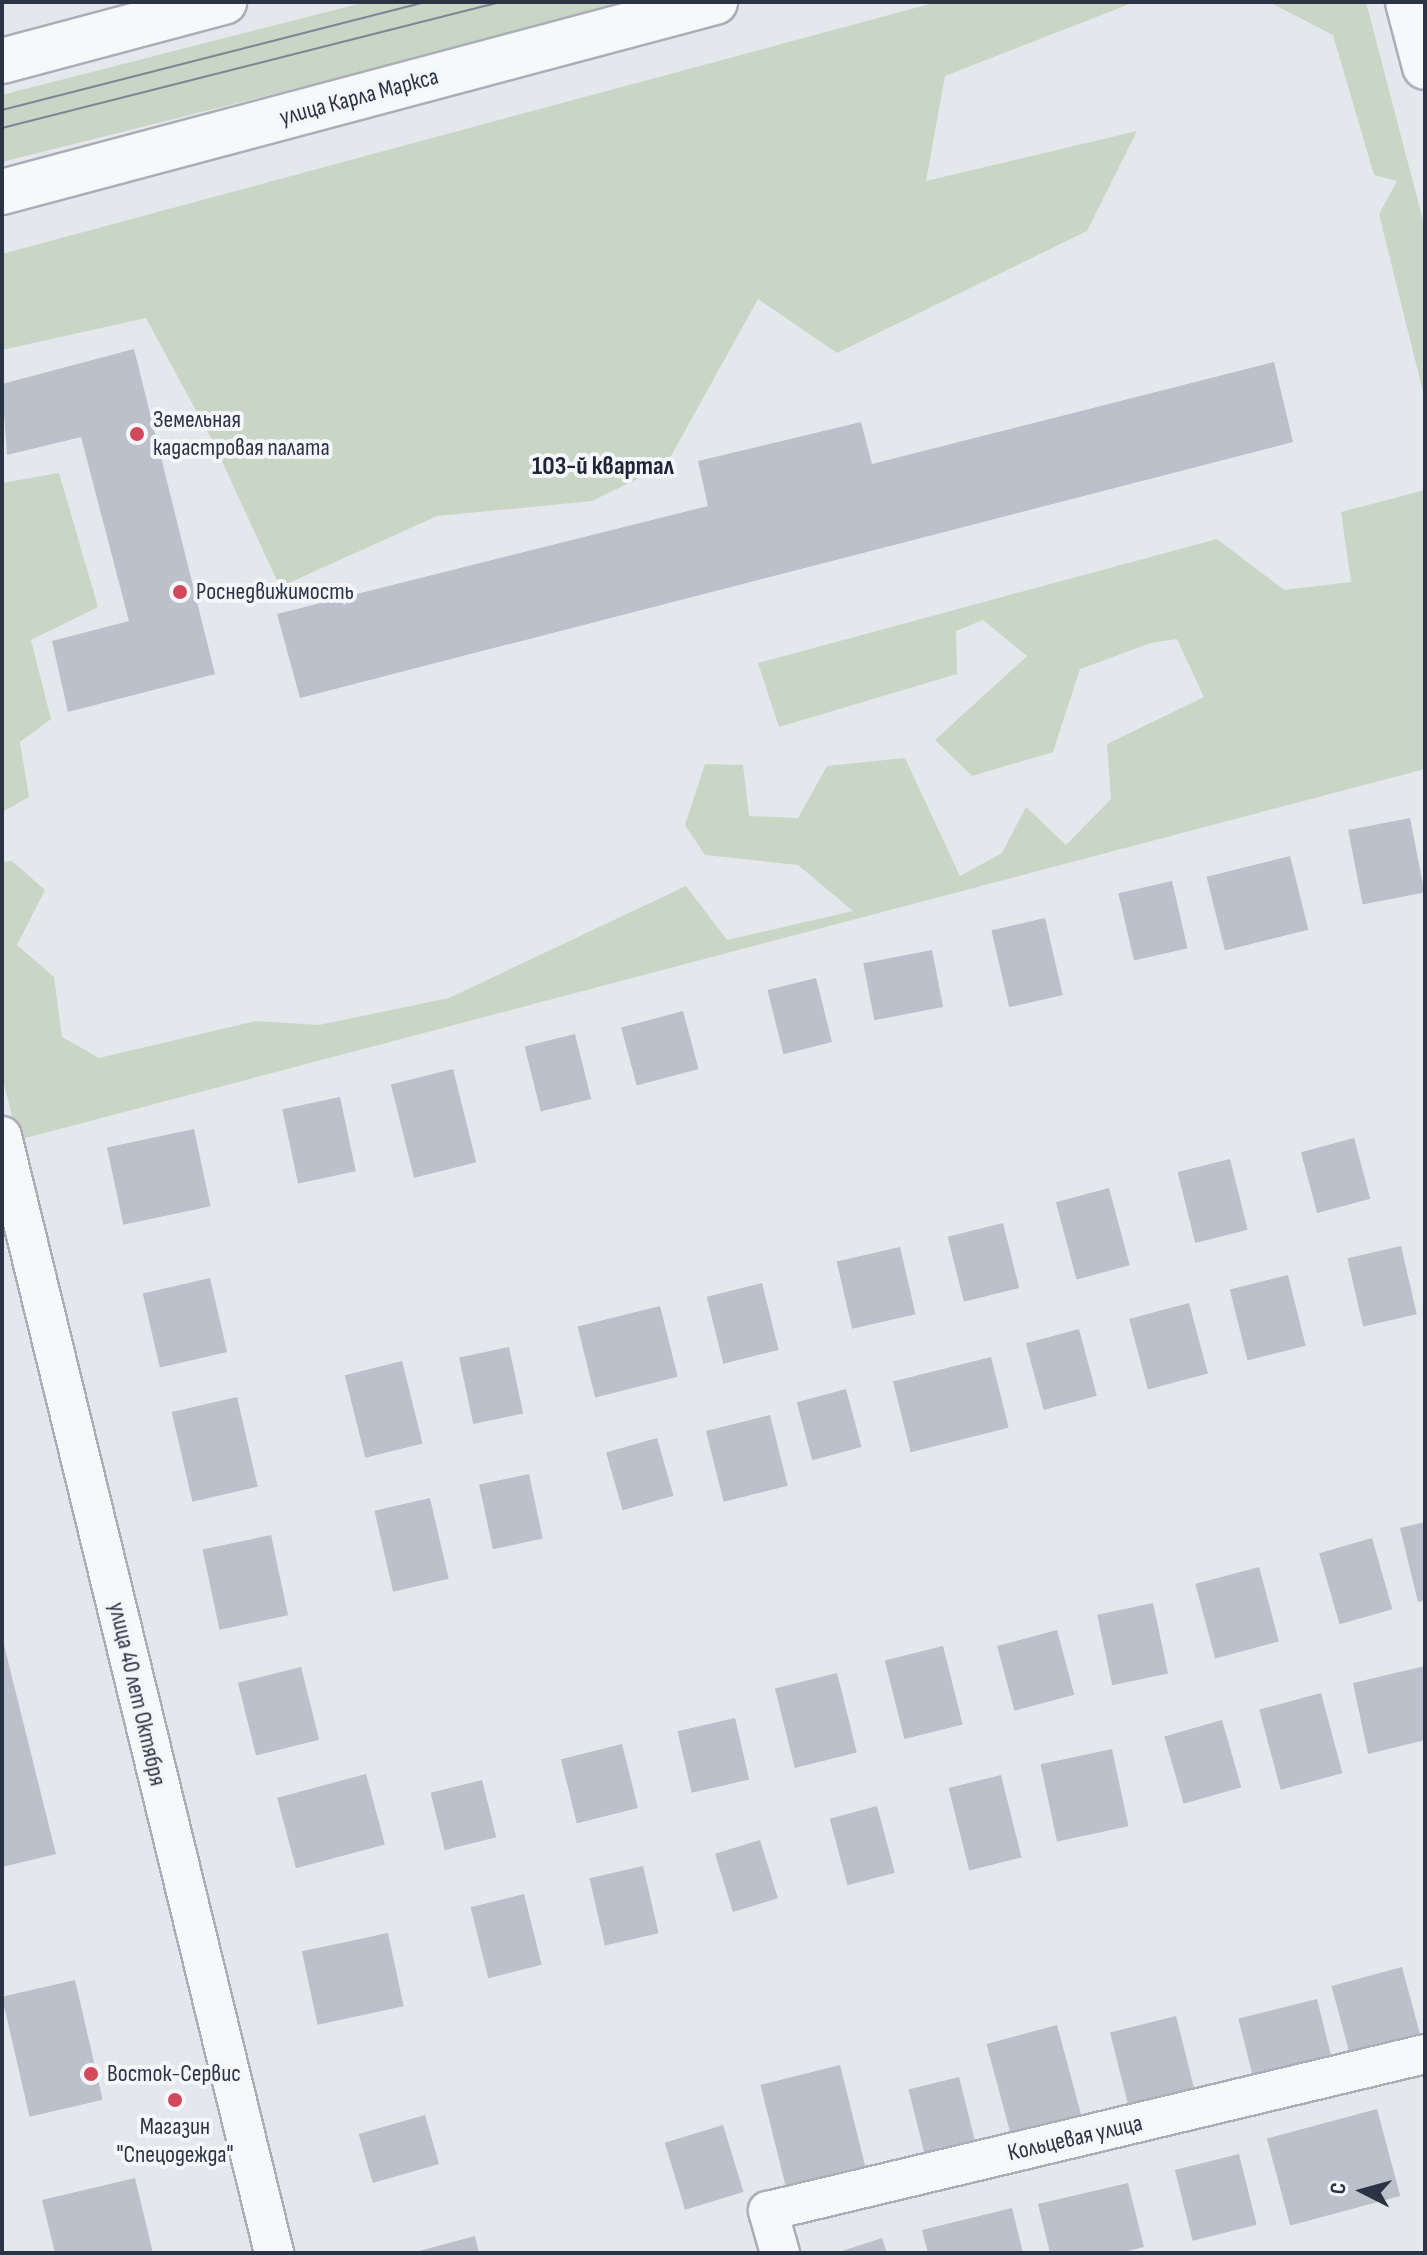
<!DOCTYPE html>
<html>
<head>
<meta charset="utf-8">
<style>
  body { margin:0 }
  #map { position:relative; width:1427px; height:2255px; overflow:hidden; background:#e4e7ec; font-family:"Sofia Sans Condensed",sans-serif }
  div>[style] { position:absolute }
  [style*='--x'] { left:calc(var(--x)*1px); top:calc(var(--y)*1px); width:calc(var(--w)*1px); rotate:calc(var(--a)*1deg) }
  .green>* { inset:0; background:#c9d6c5 }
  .building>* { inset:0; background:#bbc0ca; transform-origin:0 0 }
  .roads { filter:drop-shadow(2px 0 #a9aeb7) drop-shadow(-2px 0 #a9aeb7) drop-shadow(0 2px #a9aeb7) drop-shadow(0 -2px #a9aeb7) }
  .minor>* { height:38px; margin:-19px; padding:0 19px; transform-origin:19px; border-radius:19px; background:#f7f8fa }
  .tertiary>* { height:44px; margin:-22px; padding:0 22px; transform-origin:22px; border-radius:22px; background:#f7f8fa }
  .tram>* { height:2px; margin:-1px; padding:0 1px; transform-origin:1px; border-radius:1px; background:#7d8696 }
  .dots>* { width:22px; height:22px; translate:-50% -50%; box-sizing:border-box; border:4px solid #f4f6f9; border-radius:50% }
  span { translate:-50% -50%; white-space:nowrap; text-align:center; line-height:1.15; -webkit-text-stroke:8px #f4f6f9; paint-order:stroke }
  .street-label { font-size:24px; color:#2b3445 }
  .poi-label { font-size:24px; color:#2b3445 }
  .left { translate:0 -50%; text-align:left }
  .neighbourhood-label { font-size:26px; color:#1d2536; font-weight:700 }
  .frame { position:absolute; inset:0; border:4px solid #2b3445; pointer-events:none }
  .north { position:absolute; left:1323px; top:2151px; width:80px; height:80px; -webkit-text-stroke:6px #f4f6f9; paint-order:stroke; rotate:276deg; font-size:22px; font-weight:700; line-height:32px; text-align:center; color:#2b3445 }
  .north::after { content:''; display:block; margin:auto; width:28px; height:36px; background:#2b3445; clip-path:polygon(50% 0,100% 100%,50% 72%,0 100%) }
</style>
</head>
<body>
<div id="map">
  <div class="green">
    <i style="clip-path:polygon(366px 2px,642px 2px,2px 162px,2px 95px)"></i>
    <i style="clip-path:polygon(937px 2px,1135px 2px,945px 76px,926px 181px,1137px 131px,1087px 231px,837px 353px,758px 299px,666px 465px,592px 501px,437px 516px,280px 587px,213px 442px,146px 318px,2px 350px,2px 254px)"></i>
    <i style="clip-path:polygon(1269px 2px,1366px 2px,1425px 228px,1425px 400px,1379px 214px,1397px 181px,1374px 175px,1333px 35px)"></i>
    <i style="clip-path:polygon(59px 473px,98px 607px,31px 640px,51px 719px,20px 742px,29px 797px,2px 812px,2px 483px)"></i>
    <i style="clip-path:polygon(1425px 490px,1425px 769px,18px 1140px,2px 1076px,2px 862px,12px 861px,45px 890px,17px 945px,54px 977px,62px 1037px,99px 1058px,256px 1021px,319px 1025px,449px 998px,686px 886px,727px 940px,853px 911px,798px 865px,705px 855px,685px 825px,705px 764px,743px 765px,749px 816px,798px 818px,827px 766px,905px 758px,960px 876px,1002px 853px,1026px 807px,1066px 845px,1111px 799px,1107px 744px,1204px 697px,1177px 639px,1151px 643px,1080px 669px,1053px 752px,972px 776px,935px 740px,1027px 656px,983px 620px,956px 631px,957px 674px,779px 727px,758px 663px,1217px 539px,1284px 590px,1351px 582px,1341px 512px)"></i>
  </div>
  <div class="building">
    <i style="clip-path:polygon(134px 349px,215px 674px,68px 712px,52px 641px,129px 621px,81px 437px,7px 455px,2px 384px)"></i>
    <i style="clip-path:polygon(1274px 362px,1293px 442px,300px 698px,277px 614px,708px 506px,698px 461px,861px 422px,872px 464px)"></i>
    <i style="left:1410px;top:818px;width:76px;height:63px;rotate:79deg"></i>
    <i style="left:1290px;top:856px;width:76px;height:86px;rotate:76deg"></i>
    <i style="left:1172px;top:881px;width:69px;height:55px;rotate:77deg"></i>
    <i style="left:1045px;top:918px;width:79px;height:55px;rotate:77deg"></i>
    <i style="left:932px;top:950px;width:58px;height:70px;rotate:79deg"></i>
    <i style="left:816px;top:978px;width:66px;height:50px;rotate:76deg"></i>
    <i style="left:683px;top:1011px;width:60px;height:64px;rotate:75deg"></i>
    <i style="left:575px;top:1034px;width:67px;height:52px;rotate:76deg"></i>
    <i style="left:453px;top:1069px;width:96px;height:64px;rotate:76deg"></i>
    <i style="left:340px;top:1097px;width:76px;height:59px;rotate:78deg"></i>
    <i style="left:194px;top:1129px;width:79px;height:89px;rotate:78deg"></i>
    <i style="left:1354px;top:1138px;width:63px;height:55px;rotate:75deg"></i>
    <i style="left:1230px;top:1159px;width:73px;height:54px;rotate:76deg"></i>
    <i style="left:1109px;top:1188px;width:80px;height:55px;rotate:75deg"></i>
    <i style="left:1003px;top:1223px;width:67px;height:57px;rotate:76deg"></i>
    <i style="left:1401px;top:1246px;width:70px;height:55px;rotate:77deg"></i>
    <i style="left:900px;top:1247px;width:69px;height:65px;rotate:77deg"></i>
    <i style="left:1288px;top:1275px;width:73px;height:60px;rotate:76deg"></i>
    <i style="left:210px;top:1278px;width:76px;height:69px;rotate:77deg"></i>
    <i style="left:762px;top:1283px;width:69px;height:57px;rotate:76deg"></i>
    <i style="left:1189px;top:1303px;width:73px;height:62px;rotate:75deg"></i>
    <i style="left:660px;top:1306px;width:73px;height:85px;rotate:76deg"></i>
    <i style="left:1079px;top:1329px;width:69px;height:55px;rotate:75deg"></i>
    <i style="left:509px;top:1347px;width:68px;height:51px;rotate:78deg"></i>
    <i style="left:991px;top:1357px;width:73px;height:101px;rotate:76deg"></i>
    <i style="left:402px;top:1361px;width:85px;height:59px;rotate:76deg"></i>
    <i style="left:846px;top:1389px;width:60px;height:51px;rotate:75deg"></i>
    <i style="left:237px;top:1397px;width:92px;height:67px;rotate:77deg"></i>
    <i style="left:770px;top:1415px;width:73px;height:66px;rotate:76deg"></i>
    <i style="left:657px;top:1438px;width:60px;height:53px;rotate:74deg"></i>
    <i style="left:529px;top:1474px;width:66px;height:51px;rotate:78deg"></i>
    <i style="left:430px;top:1498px;width:83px;height:57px;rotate:77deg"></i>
    <i style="clip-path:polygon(1425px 1522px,1425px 1600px,1418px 1602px,1400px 1528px)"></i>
    <i style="left:271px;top:1535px;width:82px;height:70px;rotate:78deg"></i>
    <i style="left:1372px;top:1538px;width:74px;height:55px;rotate:74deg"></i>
    <i style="left:1259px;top:1567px;width:77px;height:66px;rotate:75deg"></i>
    <i style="left:1153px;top:1603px;width:72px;height:57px;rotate:78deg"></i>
    <i style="left:1057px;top:1630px;width:67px;height:62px;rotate:75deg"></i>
    <i style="clip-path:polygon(2px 1637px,56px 1854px,2px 1867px)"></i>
    <i style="left:943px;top:1646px;width:81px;height:60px;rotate:76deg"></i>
    <i style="clip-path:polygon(1425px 1666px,1425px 1740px,1368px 1754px,1353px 1683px)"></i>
    <i style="left:301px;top:1667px;width:75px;height:65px;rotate:76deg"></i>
    <i style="left:837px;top:1673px;width:82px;height:64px;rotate:76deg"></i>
    <i style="left:1321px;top:1693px;width:83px;height:64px;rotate:75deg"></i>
    <i style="left:735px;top:1718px;width:63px;height:59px;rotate:77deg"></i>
    <i style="left:1222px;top:1720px;width:70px;height:60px;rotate:74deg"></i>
    <i style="left:622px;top:1744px;width:66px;height:63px;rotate:76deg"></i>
    <i style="left:1112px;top:1749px;width:79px;height:73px;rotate:78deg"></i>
    <i style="left:366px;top:1774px;width:73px;height:92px;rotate:75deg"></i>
    <i style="left:1001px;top:1775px;width:85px;height:54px;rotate:76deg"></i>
    <i style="left:482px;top:1780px;width:59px;height:53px;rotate:76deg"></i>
    <i style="left:877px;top:1806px;width:69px;height:49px;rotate:75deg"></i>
    <i style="left:760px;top:1840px;width:61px;height:47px;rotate:73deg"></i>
    <i style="left:643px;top:1866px;width:69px;height:55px;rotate:77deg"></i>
    <i style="left:524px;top:1894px;width:73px;height:55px;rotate:76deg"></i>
    <i style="left:388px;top:1933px;width:75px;height:88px;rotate:78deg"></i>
    <i style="left:1402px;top:1967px;width:73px;height:73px;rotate:75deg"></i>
    <i style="left:75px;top:1980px;width:123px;height:75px;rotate:77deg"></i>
    <i style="left:1317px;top:1999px;width:60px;height:81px;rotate:76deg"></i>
    <i style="left:1176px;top:2016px;width:82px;height:68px;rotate:76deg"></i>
    <i style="left:1057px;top:2025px;width:100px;height:73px;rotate:75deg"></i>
    <i style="left:840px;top:2065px;width:117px;height:82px;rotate:76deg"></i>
    <i style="left:959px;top:2077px;width:81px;height:52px;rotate:76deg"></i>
    <i style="left:1377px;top:2109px;width:90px;height:114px;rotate:75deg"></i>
    <i style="left:425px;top:2115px;width:51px;height:69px;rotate:74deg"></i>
    <i style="left:723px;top:2125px;width:70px;height:61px;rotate:73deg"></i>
    <i style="left:1239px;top:2154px;width:73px;height:66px;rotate:76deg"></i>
    <i style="clip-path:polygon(135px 2178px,153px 2253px,55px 2253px,42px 2200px)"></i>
    <i style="clip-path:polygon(1128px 2183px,1144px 2247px,1120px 2253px,1050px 2253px,1038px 2204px)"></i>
    <i style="clip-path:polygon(1012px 2208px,1023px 2253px,928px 2253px,922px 2230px)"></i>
    <i style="clip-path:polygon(475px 2236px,479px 2253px,416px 2253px,415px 2252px)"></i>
    <i style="clip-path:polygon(882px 2238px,887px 2253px,839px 2253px,839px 2252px)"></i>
  </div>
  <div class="roads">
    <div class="minor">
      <i style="--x:2;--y:1136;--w:1150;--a:76.31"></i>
      <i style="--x:780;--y:2253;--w:44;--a:-105.9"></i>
      <i style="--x:768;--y:2211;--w:675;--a:-13.44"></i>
    </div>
    <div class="tertiary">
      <i style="--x:1408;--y:2;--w:67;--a:75.3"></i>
      <i style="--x:2;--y:61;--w:230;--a:-14.9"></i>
      <i style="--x:2;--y:192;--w:738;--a:-14.92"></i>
    </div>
  </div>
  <div class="tram">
    <i style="--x:2;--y:110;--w:438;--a:-14.3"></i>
    <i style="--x:2;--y:128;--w:514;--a:-14.2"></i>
  </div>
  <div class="dots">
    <i style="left:137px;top:434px;background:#d1495b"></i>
    <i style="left:180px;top:592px;background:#d1495b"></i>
    <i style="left:91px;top:2074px;background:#d1495b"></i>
    <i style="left:175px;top:2100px;background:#d1495b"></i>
  </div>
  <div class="street-label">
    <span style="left:359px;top:97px;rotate:-15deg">улица Карла Маркса</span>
    <span style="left:137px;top:1694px;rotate:77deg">улица 40 лет Октября</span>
    <span style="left:1075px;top:2138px;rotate:-13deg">Кольцевая улица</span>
  </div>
  <div class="poi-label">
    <span class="left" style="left:153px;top:434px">Земельная<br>кадастровая палата</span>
    <span class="left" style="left:196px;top:592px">Роснедвижимость</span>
    <span class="left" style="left:107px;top:2074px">Восток-Сервис</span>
    <span style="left:175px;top:2141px">Магазин<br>"Спецодежда"</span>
  </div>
  <div class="neighbourhood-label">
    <span style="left:603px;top:467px">103-й квартал</span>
  </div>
  <div class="frame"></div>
  <div class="north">С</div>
</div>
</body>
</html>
